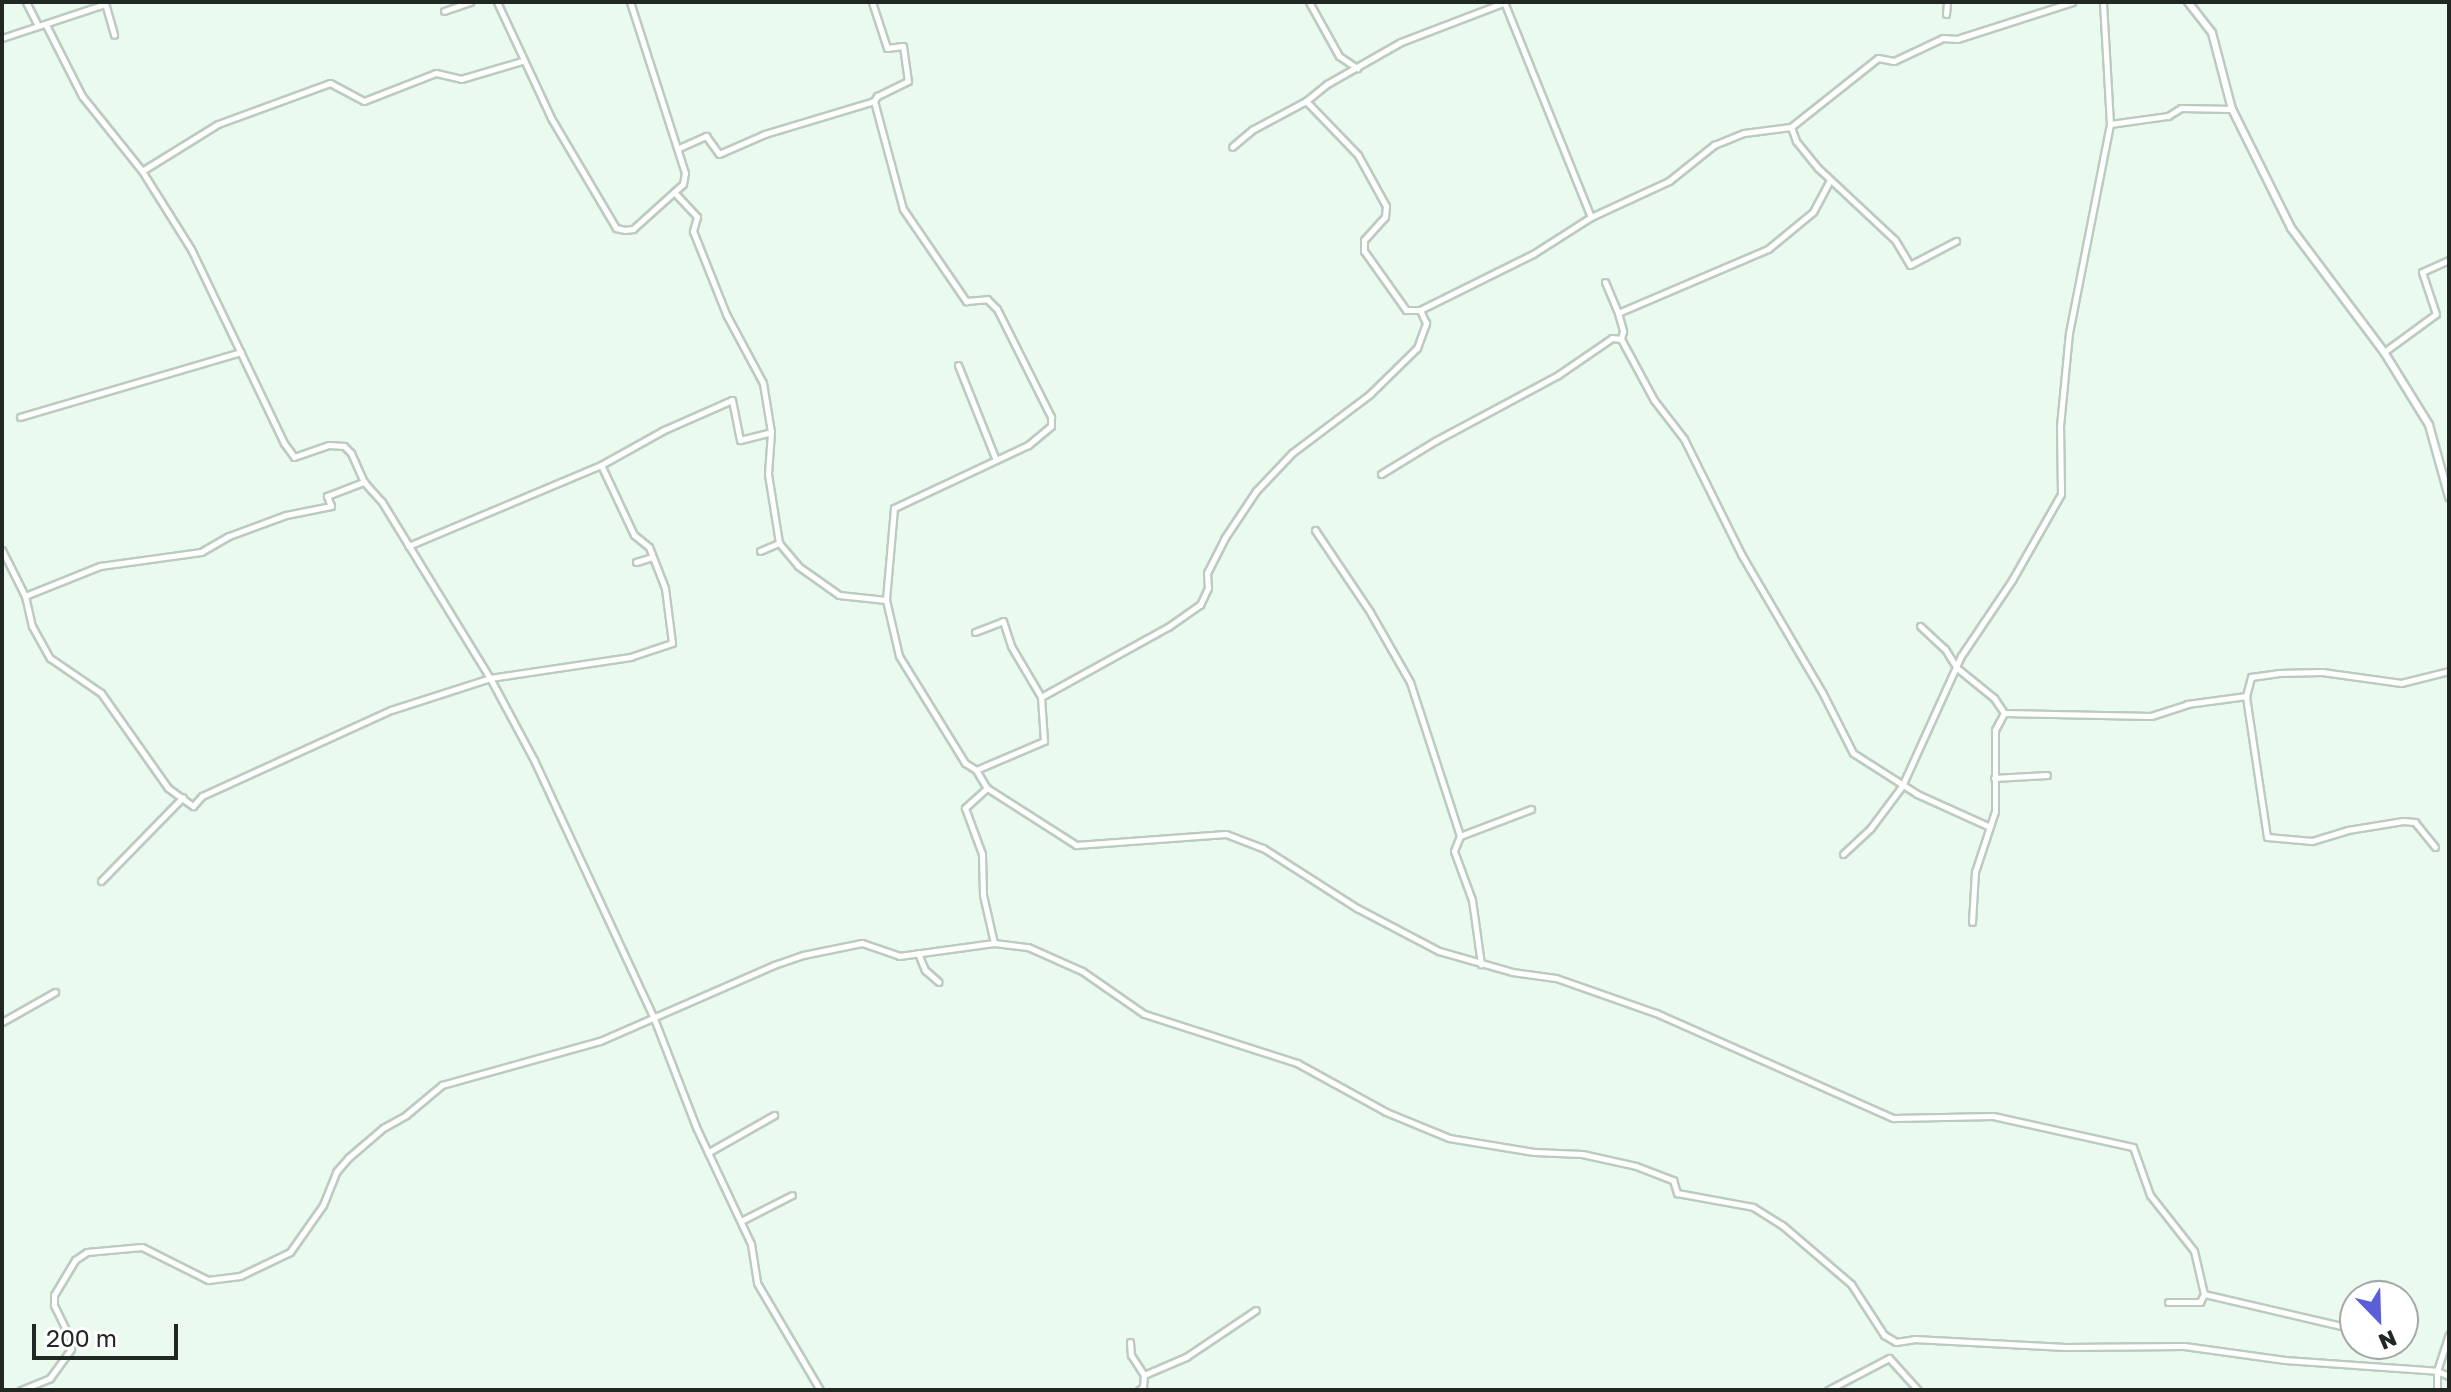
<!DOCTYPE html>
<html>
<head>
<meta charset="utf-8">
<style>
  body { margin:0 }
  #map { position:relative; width:2451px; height:1392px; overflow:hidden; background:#ebfaef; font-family:"Golos Text",sans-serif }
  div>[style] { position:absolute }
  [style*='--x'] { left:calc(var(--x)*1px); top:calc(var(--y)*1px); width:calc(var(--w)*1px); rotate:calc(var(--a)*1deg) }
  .roads { filter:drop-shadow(2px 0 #bccbc0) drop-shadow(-2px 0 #bccbc0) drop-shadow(0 2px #bccbc0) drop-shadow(0 -2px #bccbc0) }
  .minor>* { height:5px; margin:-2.5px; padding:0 2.5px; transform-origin:2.5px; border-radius:2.5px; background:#fff }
  .tertiary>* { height:6px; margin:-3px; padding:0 3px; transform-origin:3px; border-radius:3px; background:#fff }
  span { translate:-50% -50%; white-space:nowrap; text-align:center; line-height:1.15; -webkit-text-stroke:6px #fff; paint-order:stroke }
  .frame { position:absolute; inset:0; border:4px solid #212723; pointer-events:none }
  .north { position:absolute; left:2339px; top:1280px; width:80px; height:80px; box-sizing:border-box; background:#fff; border:2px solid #a6a9a7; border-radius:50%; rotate:157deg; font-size:22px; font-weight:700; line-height:32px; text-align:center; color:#212723 }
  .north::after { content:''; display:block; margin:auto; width:28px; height:36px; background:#5a5fd7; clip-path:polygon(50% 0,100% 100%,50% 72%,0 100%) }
  .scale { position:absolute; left:32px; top:1324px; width:146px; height:36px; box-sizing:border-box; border:4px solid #212723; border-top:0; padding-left:10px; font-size:24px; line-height:28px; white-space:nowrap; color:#212723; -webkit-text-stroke:6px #fff; paint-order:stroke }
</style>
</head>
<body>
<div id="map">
  <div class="roads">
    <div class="minor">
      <i style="--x:26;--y:2;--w:27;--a:63"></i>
      <i style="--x:497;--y:2;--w:128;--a:65"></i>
      <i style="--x:551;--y:118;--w:128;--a:59.4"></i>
      <i style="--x:616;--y:228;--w:9;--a:13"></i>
      <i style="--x:625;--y:230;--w:8;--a:-7"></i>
      <i style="--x:633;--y:229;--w:67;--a:-42"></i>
      <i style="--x:683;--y:184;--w:11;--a:-80"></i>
      <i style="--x:685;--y:173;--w:180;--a:-107.8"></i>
      <i style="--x:872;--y:2;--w:48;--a:71.9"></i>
      <i style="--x:887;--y:48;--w:16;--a:-7"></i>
      <i style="--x:903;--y:46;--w:35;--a:82"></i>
      <i style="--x:908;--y:81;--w:34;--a:154"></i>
      <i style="--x:877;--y:96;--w:6;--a:121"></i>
      <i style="--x:874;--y:101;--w:112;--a:75"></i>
      <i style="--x:903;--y:209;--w:112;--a:55.6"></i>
      <i style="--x:966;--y:301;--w:21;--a:-5"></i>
      <i style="--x:987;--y:299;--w:14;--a:45"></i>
      <i style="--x:997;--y:309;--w:121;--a:63.4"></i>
      <i style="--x:1051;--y:417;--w:9;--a:90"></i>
      <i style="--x:1051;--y:426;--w:30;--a:140"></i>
      <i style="--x:1028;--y:445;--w:148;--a:154.8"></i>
      <i style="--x:894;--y:508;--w:92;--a:95"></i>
      <i style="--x:886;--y:600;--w:57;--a:76.9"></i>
      <i style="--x:899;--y:656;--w:126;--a:58.3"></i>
      <i style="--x:965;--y:763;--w:13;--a:32"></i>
      <i style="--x:976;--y:770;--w:21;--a:59"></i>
      <i style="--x:987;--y:788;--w:106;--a:32.6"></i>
      <i style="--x:1076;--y:845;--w:150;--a:-4.2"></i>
      <i style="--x:1226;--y:834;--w:40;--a:21"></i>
      <i style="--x:1263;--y:848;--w:112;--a:32.6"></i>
      <i style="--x:1357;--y:908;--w:93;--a:27.7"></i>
      <i style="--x:1439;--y:951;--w:76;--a:16"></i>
      <i style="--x:1512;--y:972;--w:44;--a:7.8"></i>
      <i style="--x:1556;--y:978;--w:106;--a:19.3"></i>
      <i style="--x:1656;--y:1013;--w:259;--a:23.9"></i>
      <i style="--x:1893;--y:1118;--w:100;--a:-1.1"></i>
      <i style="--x:1993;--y:1116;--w:143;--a:12.5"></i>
      <i style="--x:2133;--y:1147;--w:51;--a:70.5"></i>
      <i style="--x:2150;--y:1195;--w:71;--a:51.8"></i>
      <i style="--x:2194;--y:1251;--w:44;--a:76.9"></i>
      <i style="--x:1309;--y:2;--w:62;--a:60.9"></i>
      <i style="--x:1339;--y:56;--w:22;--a:34"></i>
      <i style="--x:1504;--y:2;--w:232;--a:68"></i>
      <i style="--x:105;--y:3;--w:33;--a:74"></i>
      <i style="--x:444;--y:11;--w:28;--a:-19"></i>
      <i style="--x:1946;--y:14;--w:12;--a:-85"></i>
      <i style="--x:46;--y:25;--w:80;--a:63.1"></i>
      <i style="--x:82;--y:96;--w:96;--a:51.3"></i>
      <i style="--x:142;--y:171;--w:92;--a:57.9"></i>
      <i style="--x:191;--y:249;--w:215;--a:64.4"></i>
      <i style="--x:284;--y:443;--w:17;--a:54"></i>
      <i style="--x:294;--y:457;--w:37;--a:-19"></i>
      <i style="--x:329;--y:445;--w:15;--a:4"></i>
      <i style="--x:344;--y:446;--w:10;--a:45"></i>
      <i style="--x:351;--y:453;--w:32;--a:66"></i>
      <i style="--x:364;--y:482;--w:27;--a:48"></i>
      <i style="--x:382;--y:502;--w:206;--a:58.5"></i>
      <i style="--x:490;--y:678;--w:93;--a:61.8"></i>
      <i style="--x:534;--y:760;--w:282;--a:65.1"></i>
      <i style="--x:653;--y:1016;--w:119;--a:68.8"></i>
      <i style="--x:696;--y:1127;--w:129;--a:64.8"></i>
      <i style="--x:751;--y:1244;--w:39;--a:81"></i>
      <i style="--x:757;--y:1283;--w:124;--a:59.5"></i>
      <i style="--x:2;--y:38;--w:108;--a:-18.3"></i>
      <i style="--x:1306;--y:101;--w:27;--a:-39"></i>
      <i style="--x:1327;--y:84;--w:85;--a:-29.6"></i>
      <i style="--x:1401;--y:42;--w:111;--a:-21"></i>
      <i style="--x:2110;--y:124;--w:59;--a:-7.9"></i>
      <i style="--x:2168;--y:116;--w:15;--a:-32"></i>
      <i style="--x:2181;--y:108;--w:51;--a:1.1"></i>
      <i style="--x:1791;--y:127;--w:15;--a:70"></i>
      <i style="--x:1796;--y:141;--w:35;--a:51"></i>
      <i style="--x:1818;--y:168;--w:105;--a:43.1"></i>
      <i style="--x:1895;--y:240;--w:29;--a:59"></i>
      <i style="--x:1910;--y:265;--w:52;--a:-27.6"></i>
      <i style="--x:679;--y:148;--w:30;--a:-24"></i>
      <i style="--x:706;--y:136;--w:22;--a:54"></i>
      <i style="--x:719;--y:154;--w:50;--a:-23.5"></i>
      <i style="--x:765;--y:134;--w:114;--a:-16.8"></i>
      <i style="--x:142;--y:171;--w:89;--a:-31.7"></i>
      <i style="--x:218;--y:124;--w:119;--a:-20.1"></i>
      <i style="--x:330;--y:83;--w:38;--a:28"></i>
      <i style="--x:364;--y:101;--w:77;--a:-21.3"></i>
      <i style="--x:436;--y:73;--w:26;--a:13"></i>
      <i style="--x:461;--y:79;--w:64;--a:-16.4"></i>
      <i style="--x:674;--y:192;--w:34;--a:47"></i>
      <i style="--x:697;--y:217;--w:15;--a:106"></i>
      <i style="--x:693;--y:231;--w:89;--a:68.3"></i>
      <i style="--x:726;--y:314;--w:78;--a:61.8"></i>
      <i style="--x:763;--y:383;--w:50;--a:80.7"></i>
      <i style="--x:771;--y:432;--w:42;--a:94.1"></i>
      <i style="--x:768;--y:474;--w:70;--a:80.9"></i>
      <i style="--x:779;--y:543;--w:30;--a:50"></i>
      <i style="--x:798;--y:566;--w:50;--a:35.3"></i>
      <i style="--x:839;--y:595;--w:47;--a:6.1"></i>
      <i style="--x:1605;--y:282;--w:34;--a:67"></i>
      <i style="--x:1618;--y:313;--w:19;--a:74"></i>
      <i style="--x:1623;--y:331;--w:8;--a:104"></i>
      <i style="--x:1621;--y:339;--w:69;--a:61.6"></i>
      <i style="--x:1654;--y:400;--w:49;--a:52.4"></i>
      <i style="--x:1684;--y:439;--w:128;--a:63.6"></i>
      <i style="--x:1741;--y:554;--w:160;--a:59.6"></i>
      <i style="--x:1822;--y:692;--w:68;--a:63.1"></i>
      <i style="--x:1853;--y:753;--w:76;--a:32.6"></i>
      <i style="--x:1917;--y:794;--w:78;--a:24.3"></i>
      <i style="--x:1420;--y:310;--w:126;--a:-26.4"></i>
      <i style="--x:1533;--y:254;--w:69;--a:-32.5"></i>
      <i style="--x:1591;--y:217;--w:86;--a:-24.8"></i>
      <i style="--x:1669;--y:181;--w:58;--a:-38.7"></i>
      <i style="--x:1714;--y:145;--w:32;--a:-22"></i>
      <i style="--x:1744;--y:133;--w:47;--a:-7.3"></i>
      <i style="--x:1791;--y:127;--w:111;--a:-38.4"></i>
      <i style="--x:1878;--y:58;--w:16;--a:11"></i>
      <i style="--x:1894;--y:61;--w:54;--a:-25.1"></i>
      <i style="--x:1943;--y:38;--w:14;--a:4"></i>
      <i style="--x:1957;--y:39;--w:121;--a:-17.8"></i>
      <i style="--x:1618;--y:313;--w:163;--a:-23.1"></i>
      <i style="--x:1768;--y:249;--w:58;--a:-39.4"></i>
      <i style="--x:1813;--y:212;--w:36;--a:-62"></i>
      <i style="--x:2384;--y:352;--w:64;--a:-36.2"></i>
      <i style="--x:2436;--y:314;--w:44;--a:-108.4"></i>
      <i style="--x:2422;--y:272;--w:30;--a:-24"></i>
      <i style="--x:958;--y:365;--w:102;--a:68.2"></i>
      <i style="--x:20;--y:417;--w:230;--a:-16.4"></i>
      <i style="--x:601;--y:465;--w:72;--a:-29.1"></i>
      <i style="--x:664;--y:430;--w:74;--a:-23.8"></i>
      <i style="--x:732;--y:400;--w:41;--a:78.7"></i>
      <i style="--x:740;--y:440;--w:32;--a:-14"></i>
      <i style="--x:1381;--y:474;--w:63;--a:-31.4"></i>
      <i style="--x:1435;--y:441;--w:140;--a:-28.2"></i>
      <i style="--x:1558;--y:375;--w:65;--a:-34.4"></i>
      <i style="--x:1612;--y:338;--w:9;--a:6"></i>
      <i style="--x:1315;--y:530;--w:99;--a:56.1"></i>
      <i style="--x:1370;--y:612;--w:81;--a:60.3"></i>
      <i style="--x:1410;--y:682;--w:162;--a:72"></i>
      <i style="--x:1460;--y:836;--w:16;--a:112"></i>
      <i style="--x:1454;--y:851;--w:52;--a:69.8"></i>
      <i style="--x:1472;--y:900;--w:65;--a:82"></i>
      <i style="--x:2;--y:550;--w:51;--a:63.4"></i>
      <i style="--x:25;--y:596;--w:31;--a:77"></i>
      <i style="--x:32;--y:626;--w:37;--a:61"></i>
      <i style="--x:50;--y:658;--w:62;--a:34.5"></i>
      <i style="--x:101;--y:693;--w:116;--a:54.8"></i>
      <i style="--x:168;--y:788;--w:31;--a:36"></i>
      <i style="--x:193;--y:806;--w:13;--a:-48"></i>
      <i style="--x:202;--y:796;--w:208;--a:-24.5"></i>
      <i style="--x:391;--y:710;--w:104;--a:-17.9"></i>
      <i style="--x:490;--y:678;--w:142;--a:-8.5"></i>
      <i style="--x:630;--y:657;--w:44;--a:-18.4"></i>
      <i style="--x:672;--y:643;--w:55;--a:-97.3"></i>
      <i style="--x:665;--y:588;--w:44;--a:-111.3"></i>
      <i style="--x:649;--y:547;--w:19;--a:-141"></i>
      <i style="--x:634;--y:535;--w:77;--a:-115.2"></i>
      <i style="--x:601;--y:465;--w:209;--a:157.2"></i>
      <i style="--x:760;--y:551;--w:21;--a:-23"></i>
      <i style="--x:636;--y:562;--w:17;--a:-17"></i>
      <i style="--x:25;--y:596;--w:81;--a:-21.8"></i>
      <i style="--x:100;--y:566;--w:102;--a:-7.9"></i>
      <i style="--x:201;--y:552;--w:32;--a:-30"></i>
      <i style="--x:229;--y:536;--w:61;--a:-20.2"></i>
      <i style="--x:286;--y:515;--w:46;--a:-11.3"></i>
      <i style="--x:331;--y:506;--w:11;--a:-112"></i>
      <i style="--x:327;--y:496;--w:40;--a:-21"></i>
      <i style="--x:1920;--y:626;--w:34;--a:43"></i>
      <i style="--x:1945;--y:649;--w:22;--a:58"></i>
      <i style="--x:1957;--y:668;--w:48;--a:39"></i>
      <i style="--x:1994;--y:698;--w:18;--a:56"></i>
      <i style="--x:2004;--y:713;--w:147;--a:1.2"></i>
      <i style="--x:2151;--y:716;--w:38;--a:-18"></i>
      <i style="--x:2187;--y:704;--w:60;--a:-7.7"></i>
      <i style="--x:975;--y:632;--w:30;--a:-21"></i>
      <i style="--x:1003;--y:621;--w:26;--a:72"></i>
      <i style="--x:1011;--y:646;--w:59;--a:59.5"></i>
      <i style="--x:976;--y:770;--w:74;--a:-23.1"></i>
      <i style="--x:1044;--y:741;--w:44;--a:-93.9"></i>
      <i style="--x:1041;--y:697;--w:145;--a:-28.9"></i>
      <i style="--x:1168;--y:627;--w:39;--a:-35"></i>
      <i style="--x:1200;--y:605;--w:19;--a:-65"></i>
      <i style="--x:1208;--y:588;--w:15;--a:-94"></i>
      <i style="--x:1207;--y:573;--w:38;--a:-63"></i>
      <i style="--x:1224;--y:539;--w:58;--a:-56.3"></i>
      <i style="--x:1256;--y:491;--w:52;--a:-46.5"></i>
      <i style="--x:1292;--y:453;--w:98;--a:-37.1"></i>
      <i style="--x:1370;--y:394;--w:66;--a:-44.4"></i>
      <i style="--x:1417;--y:348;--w:27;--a:-70"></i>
      <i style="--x:1426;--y:323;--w:14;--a:-115"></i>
      <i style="--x:1420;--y:310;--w:14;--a:180"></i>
      <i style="--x:1406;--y:310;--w:72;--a:-125.4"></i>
      <i style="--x:1364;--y:251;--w:11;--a:-90"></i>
      <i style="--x:1364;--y:240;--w:31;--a:-48"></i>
      <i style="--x:1385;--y:217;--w:11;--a:-85"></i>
      <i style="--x:1386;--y:206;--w:58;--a:-118.8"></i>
      <i style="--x:1358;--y:155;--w:75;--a:-133.9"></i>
      <i style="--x:1306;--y:101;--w:61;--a:151.8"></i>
      <i style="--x:1252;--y:130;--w:26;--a:140"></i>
      <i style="--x:1994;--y:778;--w:53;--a:-3.2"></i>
      <i style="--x:987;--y:788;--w:30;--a:138"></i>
      <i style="--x:965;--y:808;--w:49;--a:69.7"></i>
      <i style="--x:982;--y:854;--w:41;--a:88.6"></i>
      <i style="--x:983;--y:895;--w:49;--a:77.1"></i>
      <i style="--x:1460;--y:836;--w:76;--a:-20.8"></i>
      <i style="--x:2435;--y:847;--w:32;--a:-129"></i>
      <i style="--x:2415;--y:822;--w:12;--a:-175"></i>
      <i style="--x:2403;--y:821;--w:56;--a:170.7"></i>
      <i style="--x:2348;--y:830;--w:38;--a:163"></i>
      <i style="--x:2312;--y:841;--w:45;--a:-174.9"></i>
      <i style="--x:2267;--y:837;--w:143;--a:-98.5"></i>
      <i style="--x:2246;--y:696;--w:20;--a:-75"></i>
      <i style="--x:2251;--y:677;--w:27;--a:-8"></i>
      <i style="--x:2278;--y:673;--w:44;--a:-1.3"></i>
      <i style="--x:2322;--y:672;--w:80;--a:7.9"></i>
      <i style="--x:2401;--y:683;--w:49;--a:-14"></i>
      <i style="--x:1843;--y:854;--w:37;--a:-43"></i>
      <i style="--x:1870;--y:829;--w:54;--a:-53.3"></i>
      <i style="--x:1902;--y:786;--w:143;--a:-65.6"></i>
      <i style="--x:1961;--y:656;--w:92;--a:-56.1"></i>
      <i style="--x:2012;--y:580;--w:99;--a:-60.3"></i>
      <i style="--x:2061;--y:494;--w:68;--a:-90.8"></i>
      <i style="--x:2060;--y:426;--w:93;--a:-84.5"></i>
      <i style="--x:2069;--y:333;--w:213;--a:-78.9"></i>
      <i style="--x:2110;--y:124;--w:122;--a:-93.3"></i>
      <i style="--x:101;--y:881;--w:117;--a:-45.7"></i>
      <i style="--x:1972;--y:922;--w:50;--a:-86.6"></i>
      <i style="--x:1975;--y:872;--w:64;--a:-71.8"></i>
      <i style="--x:1995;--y:811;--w:81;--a:-90"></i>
      <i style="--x:1995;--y:730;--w:19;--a:-62"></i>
      <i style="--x:918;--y:953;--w:18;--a:68"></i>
      <i style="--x:925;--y:970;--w:18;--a:41"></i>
      <i style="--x:2;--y:1022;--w:61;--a:-29.5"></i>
      <i style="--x:709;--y:1152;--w:75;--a:-29.6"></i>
      <i style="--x:741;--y:1221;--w:57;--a:-27"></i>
      <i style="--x:2168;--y:1302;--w:32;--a:0"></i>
      <i style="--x:2200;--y:1302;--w:9;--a:-63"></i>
      <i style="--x:2204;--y:1294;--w:155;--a:13.1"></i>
      <i style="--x:1130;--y:1342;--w:13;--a:86"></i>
      <i style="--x:1131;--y:1355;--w:24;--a:57"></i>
      <i style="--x:1144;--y:1375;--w:12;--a:95"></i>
      <i style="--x:1143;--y:1387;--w:5;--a:143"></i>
      <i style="--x:1144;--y:1375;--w:46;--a:-23.2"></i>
      <i style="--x:1186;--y:1357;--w:84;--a:-33.9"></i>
      <i style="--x:21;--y:1390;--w:31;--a:-22"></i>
      <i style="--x:50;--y:1378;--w:36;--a:-54"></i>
      <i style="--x:71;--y:1349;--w:11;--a:-95"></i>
      <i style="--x:70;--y:1338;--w:37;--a:-116"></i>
      <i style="--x:54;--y:1305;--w:10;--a:-90"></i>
      <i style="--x:54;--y:1295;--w:41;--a:-59"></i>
      <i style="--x:75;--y:1260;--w:14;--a:-34"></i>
      <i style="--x:87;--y:1252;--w:55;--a:-5.2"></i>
      <i style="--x:142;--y:1247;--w:74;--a:26.6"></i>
      <i style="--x:208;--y:1280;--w:32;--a:-7"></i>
      <i style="--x:240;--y:1276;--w:55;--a:-25.6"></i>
      <i style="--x:290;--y:1252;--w:57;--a:-54.9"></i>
      <i style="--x:323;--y:1205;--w:35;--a:-68"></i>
      <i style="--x:336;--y:1172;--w:18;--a:-49"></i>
      <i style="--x:348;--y:1158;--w:46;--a:-40.6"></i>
      <i style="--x:383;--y:1128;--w:26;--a:-29"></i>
      <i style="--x:406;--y:1115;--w:47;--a:-39.8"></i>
      <i style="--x:442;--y:1085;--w:164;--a:-15.6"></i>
      <i style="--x:600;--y:1041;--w:190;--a:-23.6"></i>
      <i style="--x:774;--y:965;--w:31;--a:-19"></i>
      <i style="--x:803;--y:955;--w:60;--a:-11.5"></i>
      <i style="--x:862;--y:943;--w:39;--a:19"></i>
      <i style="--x:899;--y:956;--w:96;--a:-7.8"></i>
      <i style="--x:994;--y:943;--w:34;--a:7"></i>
      <i style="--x:1028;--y:947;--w:59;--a:24"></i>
      <i style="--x:1082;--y:971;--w:75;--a:34.7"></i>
      <i style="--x:1144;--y:1014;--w:161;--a:17.8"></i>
      <i style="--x:1297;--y:1063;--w:102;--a:28.8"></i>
      <i style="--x:1386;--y:1112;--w:68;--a:22.4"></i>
      <i style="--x:1449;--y:1138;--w:86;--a:9.4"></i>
      <i style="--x:1534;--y:1152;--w:48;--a:2.4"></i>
      <i style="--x:1582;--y:1154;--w:55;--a:12.5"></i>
      <i style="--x:1636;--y:1166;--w:40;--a:21"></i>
      <i style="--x:1673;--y:1180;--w:14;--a:73"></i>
      <i style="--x:1677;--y:1193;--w:77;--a:10.4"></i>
      <i style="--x:1753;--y:1207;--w:34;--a:32"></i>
      <i style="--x:1782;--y:1225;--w:91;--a:40.5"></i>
      <i style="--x:1851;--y:1284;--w:61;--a:57.1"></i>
      <i style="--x:1884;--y:1335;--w:14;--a:30"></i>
      <i style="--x:1896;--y:1342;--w:18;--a:-9"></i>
      <i style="--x:1914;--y:1339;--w:151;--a:3"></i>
      <i style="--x:2065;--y:1347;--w:119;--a:-0.5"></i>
      <i style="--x:2184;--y:1346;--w:102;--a:7.9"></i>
      <i style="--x:2285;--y:1360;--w:152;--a:4.1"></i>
      <i style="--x:2437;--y:1371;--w:13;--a:23"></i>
      <i style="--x:1828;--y:1390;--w:69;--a:-27.7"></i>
      <i style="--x:1889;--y:1358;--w:43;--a:47.8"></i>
      <i style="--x:2437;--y:1390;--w:19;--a:-90"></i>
      <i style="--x:2437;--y:1371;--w:38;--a:-72"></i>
    </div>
    <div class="tertiary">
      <i style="--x:2188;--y:2;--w:39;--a:52"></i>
      <i style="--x:2212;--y:33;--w:79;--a:75.3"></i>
      <i style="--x:2232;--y:109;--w:133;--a:63.6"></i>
      <i style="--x:2291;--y:228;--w:155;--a:53.1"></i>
      <i style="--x:2384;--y:352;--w:86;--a:58.3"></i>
      <i style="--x:2429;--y:425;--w:75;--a:74.5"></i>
    </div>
  </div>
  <div class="frame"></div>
  <div class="north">N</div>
  <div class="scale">200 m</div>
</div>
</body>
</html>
